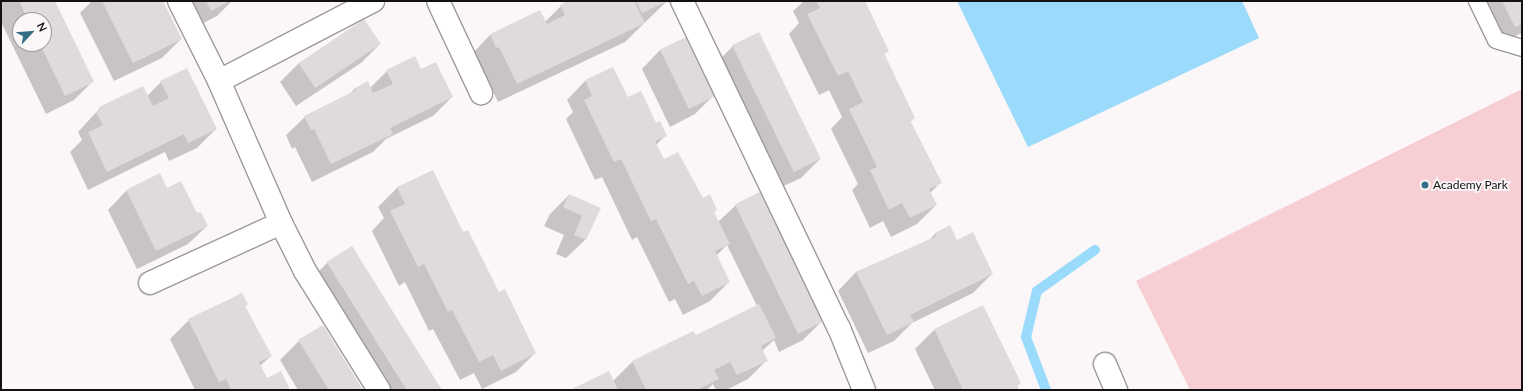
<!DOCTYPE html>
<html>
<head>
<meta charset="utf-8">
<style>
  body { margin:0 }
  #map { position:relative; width:1523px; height:391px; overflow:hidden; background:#fbf6f7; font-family:Lato,sans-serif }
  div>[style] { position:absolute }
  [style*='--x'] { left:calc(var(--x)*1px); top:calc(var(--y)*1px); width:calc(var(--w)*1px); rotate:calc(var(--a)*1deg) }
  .green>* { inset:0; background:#f7ced4 }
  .water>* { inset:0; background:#9adafb }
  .shadow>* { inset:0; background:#0003 }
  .stream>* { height:10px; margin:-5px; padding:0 5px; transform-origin:5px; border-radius:5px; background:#9adafb }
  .building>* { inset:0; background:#dfdadb; transform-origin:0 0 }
  .roads { filter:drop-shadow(1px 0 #9e999a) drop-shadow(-1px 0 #9e999a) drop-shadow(0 1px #9e999a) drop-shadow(0 -1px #9e999a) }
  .service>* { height:16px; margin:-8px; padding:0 8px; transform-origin:8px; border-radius:8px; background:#fff }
  .minor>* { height:22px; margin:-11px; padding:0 11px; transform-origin:11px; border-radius:11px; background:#fff }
  .dots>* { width:11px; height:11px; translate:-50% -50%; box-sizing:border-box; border:2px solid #fbf6f7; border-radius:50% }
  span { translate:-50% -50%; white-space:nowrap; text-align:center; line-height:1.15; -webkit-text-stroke:3.5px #fbf6f7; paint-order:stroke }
  .poi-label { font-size:12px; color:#131111 }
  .left { translate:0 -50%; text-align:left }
  .frame { position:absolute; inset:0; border:2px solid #131111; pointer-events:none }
  .north { position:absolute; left:12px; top:12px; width:40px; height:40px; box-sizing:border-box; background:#fbf6f7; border:1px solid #9e9a9b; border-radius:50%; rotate:64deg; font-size:11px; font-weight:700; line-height:16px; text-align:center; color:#131111 }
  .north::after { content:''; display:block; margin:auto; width:14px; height:18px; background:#356d87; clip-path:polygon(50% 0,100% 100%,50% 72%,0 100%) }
</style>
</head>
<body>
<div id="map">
  <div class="green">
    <i style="clip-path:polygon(1522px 89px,1522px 390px,1190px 390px,1136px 281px)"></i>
  </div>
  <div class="water">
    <i style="clip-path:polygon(957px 1px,1242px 1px,1259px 38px,1028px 147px)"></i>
  </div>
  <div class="shadow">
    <i style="clip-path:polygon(evenodd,1px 1px,54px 1px,93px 81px,74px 100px,46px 114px,1px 22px,1px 1px,20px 20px,44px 20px,44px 44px,20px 44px,20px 20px)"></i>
    <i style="clip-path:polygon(92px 1px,162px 1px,181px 39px,162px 58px,114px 81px,80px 13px)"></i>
    <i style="clip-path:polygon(178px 1px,232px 1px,217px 16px,192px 29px)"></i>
    <i style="clip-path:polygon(570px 1px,667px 1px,625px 42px,498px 102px,480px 65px,477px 66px,472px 54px,490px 35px,540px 11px,545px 22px,561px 6px)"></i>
    <i style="clip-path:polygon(804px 1px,864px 1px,888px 51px,883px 55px,914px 118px,910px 122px,940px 183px,930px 193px,936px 205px,917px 224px,891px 237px,883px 221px,870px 228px,852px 190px,858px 184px,831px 129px,842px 117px,829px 90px,819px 95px,789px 34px,799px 23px,793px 11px)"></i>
    <i style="clip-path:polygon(1476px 1px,1522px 1px,1522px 33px,1497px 44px)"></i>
    <i style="clip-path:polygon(686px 38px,714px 95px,695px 114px,670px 127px,642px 69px,660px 50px)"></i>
    <i style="clip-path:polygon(380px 44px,361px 63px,296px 106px,280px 82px,299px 63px)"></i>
    <i style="clip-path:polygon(733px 46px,820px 159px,801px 178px,775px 190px,714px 65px)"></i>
    <i style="clip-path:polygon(414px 58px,420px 70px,452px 97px,433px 116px,386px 139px,373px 152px,312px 182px,295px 147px,292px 149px,286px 135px,305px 117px,349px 95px,355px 88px,370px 88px,387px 71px)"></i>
    <i style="clip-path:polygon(585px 81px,627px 99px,656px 124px,666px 135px,656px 145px,664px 160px,702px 199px,718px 222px,736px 205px,822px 321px,803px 340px,779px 352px,774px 340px,762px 351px,767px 360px,748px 379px,726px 390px,716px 390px,713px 384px,707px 390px,572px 390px,613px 381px,632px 362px,695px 336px,757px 306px,727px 245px,716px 256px,729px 282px,710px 301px,683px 315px,675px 299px,669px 302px,637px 237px,632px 240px,602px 177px,595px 180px,566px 119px,573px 112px,567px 100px)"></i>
    <i style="clip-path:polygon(161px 82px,216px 129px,197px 148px,169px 161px,165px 152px,88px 190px,70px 152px,82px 140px,78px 132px,100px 108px,147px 96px)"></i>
    <i style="clip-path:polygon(432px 171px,463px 233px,535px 353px,516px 372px,482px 389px,474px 373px,460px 380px,433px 329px,429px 331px,405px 282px,399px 286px,372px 231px,384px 218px,378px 207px,397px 188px)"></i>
    <i style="clip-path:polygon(166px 189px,207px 226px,188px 244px,137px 269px,108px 210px,126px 191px)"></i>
    <i style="clip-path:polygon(569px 195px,599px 209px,585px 240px,566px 258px,556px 254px,564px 235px,544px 226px,550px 214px)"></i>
    <i style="clip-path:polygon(936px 233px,956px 241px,992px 274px,973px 293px,912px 323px,894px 341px,868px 353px,838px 291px,856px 272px,929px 240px)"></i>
    <i style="clip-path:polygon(328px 262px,442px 390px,378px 390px,309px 281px)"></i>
    <i style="clip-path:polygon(983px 306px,1020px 383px,1016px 387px,1018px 390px,935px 390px,915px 349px,934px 330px)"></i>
    <i style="clip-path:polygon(244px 307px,271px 356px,260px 366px,267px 379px,289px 390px,195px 390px,170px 339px,189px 320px)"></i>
    <i style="clip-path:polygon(322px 326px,361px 390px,298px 390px,280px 360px,299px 341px)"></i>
  </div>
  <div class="stream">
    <i style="--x:1046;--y:390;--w:57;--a:-110.7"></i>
    <i style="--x:1026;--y:337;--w:47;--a:-76.6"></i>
    <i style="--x:1037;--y:291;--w:71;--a:-35.3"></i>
  </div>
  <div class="building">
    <i style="clip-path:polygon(19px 1px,55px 1px,94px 82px,65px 96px,40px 44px,44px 44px,44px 20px,28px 20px)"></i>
    <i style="clip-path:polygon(102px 1px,163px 1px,182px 39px,133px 63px)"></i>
    <i style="clip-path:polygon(206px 1px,230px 1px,211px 11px)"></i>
    <i style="clip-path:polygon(567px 1px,634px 1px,645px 23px,517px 84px,499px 47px,496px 48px,490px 34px,540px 10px,547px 24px,565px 15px,560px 5px)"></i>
    <i style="clip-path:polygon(636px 1px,668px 1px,642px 13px)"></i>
    <i style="clip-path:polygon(816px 1px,865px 1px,889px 51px,884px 53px,915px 118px,910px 120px,942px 183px,929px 189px,937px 205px,910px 218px,902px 203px,889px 210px,870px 170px,877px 167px,849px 109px,863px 102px,848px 71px,838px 76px,807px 14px,820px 8px)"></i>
    <i style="clip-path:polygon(1502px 1px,1522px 1px,1522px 24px,1515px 27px)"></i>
    <i style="left:364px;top:19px;width:30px;height:79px;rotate:56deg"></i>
    <i style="left:759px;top:32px;width:141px;height:30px;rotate:64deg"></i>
    <i style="left:686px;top:37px;width:66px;height:29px;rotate:64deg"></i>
    <i style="clip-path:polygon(415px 56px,421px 69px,436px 62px,453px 97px,390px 128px,393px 134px,331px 164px,314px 129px,311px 130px,304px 116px,356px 90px,355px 88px,368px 81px,373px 93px,393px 84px,386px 70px)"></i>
    <i style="clip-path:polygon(613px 67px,628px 97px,641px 91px,656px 123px,660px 121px,667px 136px,655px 141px,664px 159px,678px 152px,703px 198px,710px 194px,717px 210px,714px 212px,730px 244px,715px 251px,730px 282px,702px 296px,694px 281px,688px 284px,656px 219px,651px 221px,621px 159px,614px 162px,584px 100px,592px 96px,585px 80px)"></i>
    <i style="clip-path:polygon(187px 68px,217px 129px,188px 143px,184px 134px,107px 172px,88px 132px,103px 125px,96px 112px,100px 110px,99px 107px,143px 86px,153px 106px,169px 98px,160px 81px)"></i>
    <i style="clip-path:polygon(433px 170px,463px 232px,468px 230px,499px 292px,505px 289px,536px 353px,501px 371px,493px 355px,479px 362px,452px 310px,448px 312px,424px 264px,418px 267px,390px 211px,405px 204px,397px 187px)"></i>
    <i style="clip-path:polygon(160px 173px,167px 188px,181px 181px,197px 213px,201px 212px,208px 226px,156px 251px,126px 190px)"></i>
    <i style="left:760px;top:192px;width:144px;height:28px;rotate:64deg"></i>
    <i style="clip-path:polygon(569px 194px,601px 208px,586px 240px,574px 235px,582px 216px,563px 207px)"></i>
    <i style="clip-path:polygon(950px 225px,957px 240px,973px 232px,993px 274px,910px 315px,914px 322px,887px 335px,856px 272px,937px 236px,935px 233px)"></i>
    <i style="left:352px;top:246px;width:170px;height:30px;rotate:58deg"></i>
    <i style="clip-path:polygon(242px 293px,248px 304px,245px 306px,272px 356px,259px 362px,267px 378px,281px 371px,290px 390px,231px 390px,226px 379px,219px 382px,188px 319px)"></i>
    <i style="clip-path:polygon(759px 304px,776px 338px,761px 346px,768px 361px,737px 375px,730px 362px,714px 370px,719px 379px,697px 390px,646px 390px,632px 361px,693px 331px,696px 335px)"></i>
    <i style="clip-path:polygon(983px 305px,1021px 383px,1017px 385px,1019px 390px,963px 390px,934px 329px)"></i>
    <i style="clip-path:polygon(323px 325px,363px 390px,329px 390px,298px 340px)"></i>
    <i style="clip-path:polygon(609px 371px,618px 390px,570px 390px)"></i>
  </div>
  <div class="roads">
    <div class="service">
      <i style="--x:1477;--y:1;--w:43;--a:64"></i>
      <i style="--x:1496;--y:40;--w:27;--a:17"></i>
    </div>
    <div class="minor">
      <i style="--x:179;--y:1;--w:89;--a:63.4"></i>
      <i style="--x:219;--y:81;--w:155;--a:66.4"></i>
      <i style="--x:281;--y:223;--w:54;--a:63.4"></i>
      <i style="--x:305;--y:271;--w:140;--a:58.1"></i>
      <i style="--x:438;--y:1;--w:102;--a:64.9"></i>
      <i style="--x:682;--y:1;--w:363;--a:64.4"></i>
      <i style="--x:839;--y:328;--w:67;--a:68"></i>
      <i style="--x:219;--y:81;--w:174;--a:-27.5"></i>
      <i style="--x:150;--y:283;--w:144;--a:-24.6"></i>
      <i style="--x:1105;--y:364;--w:28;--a:67"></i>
    </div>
  </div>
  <div class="dots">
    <i style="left:1425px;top:185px;background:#356d87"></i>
  </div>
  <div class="poi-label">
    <span class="left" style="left:1433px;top:185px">Academy Park</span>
  </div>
  <div class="frame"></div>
  <div class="north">N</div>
</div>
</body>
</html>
